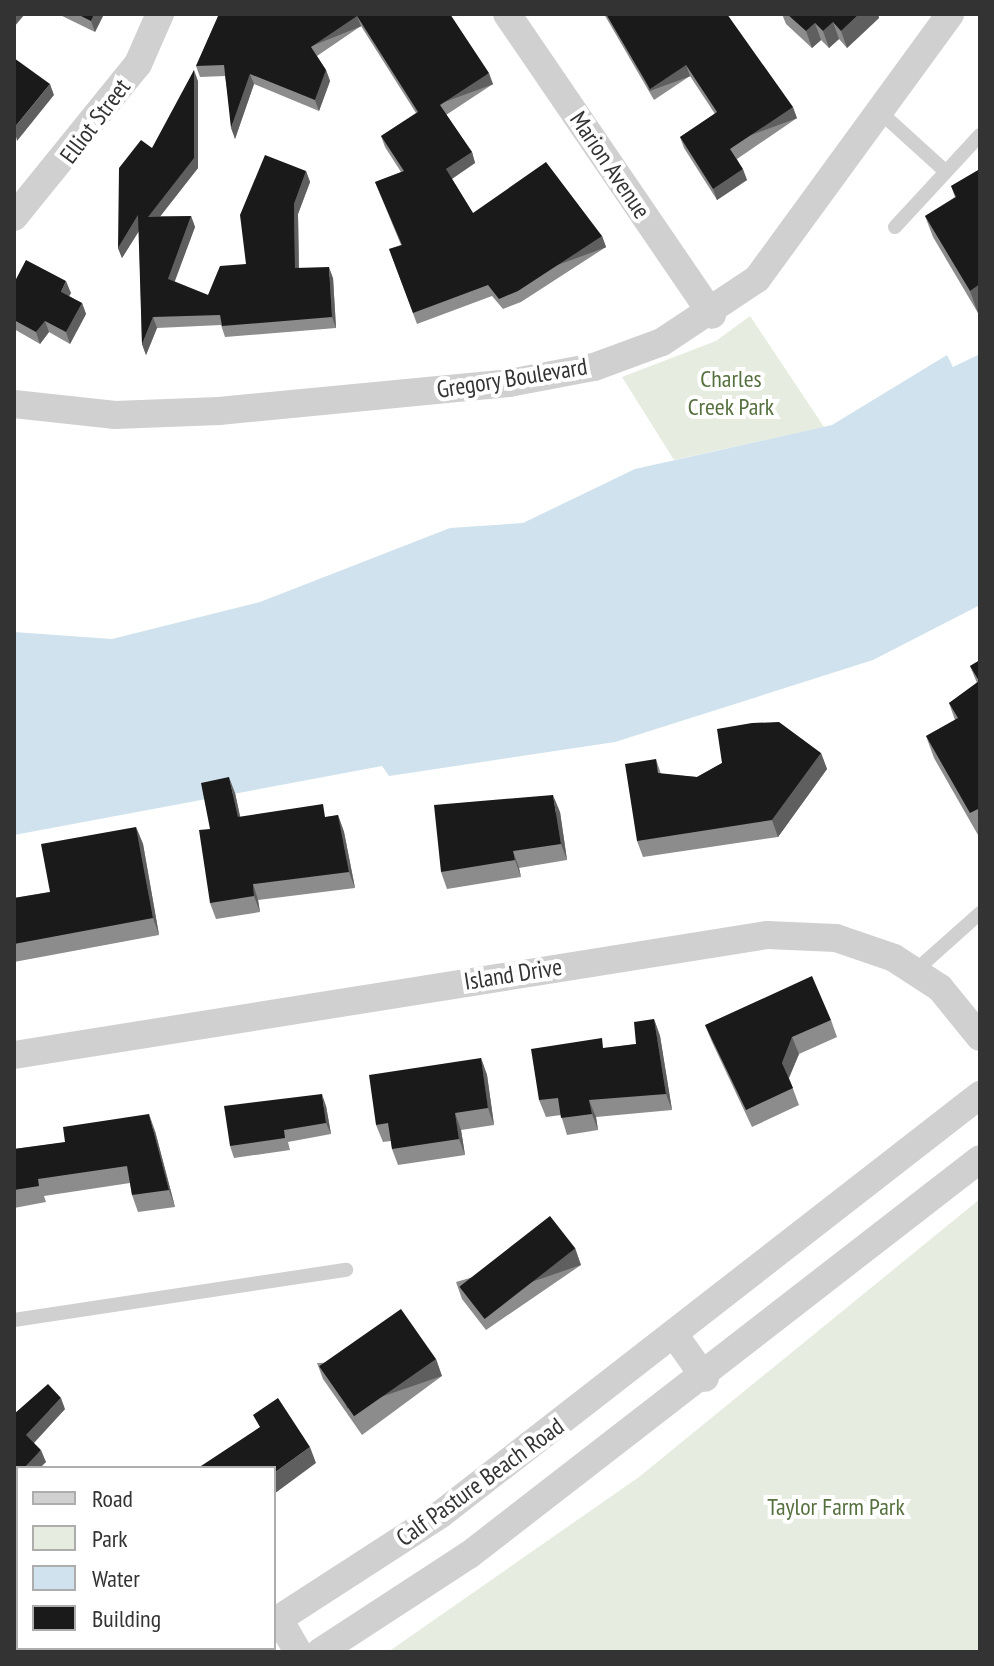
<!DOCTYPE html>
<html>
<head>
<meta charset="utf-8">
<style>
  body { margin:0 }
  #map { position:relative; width:994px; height:1666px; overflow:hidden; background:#fff; font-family:"PT Sans Narrow",sans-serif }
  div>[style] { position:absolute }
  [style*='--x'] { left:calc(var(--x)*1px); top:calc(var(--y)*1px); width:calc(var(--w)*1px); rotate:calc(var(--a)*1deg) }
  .green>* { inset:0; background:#e6ecdf }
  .water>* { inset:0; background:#cfe2ee }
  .lane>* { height:14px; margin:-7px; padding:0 7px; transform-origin:7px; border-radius:7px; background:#d0d0d0 }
  .street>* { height:28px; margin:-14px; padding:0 14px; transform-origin:14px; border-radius:14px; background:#d0d0d0 }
  .wall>* { inset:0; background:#8c8c8c }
  .shaded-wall>* { inset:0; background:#5f5f5f; transform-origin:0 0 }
  .building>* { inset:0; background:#1a1a1a; transform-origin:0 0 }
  span { translate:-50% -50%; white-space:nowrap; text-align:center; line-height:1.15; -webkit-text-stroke:8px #fff; paint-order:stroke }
  .street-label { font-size:24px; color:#333 }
  .park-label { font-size:24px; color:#56703f }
  .frame { position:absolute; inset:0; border:16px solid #333; pointer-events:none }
  .legend { position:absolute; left:16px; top:1466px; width:260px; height:184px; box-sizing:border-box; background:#fff; border:2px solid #adadad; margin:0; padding:10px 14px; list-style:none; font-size:24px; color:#333 }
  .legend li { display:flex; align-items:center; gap:16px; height:40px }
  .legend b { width:40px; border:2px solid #adadad }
</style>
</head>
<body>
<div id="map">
  <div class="green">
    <i style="clip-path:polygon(750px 316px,824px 427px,674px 460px,622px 377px,716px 341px)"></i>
    <i style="clip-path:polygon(980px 1199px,980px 1652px,388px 1652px,639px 1477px)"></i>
  </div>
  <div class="water">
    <i style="clip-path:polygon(980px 354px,980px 605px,873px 660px,615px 742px,389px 776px,382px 766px,14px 835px,14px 632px,112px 639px,260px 602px,450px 528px,523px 523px,635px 469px,832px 425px,947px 355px,953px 367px)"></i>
  </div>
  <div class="lane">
    <i style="--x:880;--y:112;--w:86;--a:42.2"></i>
    <i style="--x:895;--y:227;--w:125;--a:-47.3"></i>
    <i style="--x:915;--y:971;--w:87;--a:-41.7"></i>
    <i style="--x:14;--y:1320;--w:336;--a:-8.6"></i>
  </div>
  <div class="street">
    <i style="--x:507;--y:14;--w:364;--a:55.7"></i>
    <i style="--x:14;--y:217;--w:197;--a:-51"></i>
    <i style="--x:138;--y:64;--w:55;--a:-66.3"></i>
    <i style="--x:14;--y:404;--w:102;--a:6.2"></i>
    <i style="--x:115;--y:415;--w:104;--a:-2.2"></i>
    <i style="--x:219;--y:411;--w:291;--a:-5.5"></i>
    <i style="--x:509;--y:383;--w:86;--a:-10.7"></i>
    <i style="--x:594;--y:367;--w:72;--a:-20.2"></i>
    <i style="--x:662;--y:342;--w:114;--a:-33.6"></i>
    <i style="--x:757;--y:279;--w:328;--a:-53.9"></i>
    <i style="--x:14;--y:1055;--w:763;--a:-9.05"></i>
    <i style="--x:767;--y:935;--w:69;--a:2.5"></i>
    <i style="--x:836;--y:938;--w:61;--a:19"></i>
    <i style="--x:894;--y:958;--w:55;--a:33.1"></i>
    <i style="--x:940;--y:988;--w:63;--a:50.8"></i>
    <i style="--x:676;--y:1337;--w:50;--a:54.7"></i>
    <i style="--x:279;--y:1619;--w:38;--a:60"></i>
    <i style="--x:274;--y:1622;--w:199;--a:-32.9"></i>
    <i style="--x:441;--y:1514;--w:683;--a:-37.86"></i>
    <i style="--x:14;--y:1639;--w:7;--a:56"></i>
    <i style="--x:228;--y:1652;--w:8;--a:-30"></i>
    <i style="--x:320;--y:1652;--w:178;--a:-33.1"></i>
    <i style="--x:469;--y:1555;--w:646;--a:-37.77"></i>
  </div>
  <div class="wall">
    <i style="clip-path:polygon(58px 14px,104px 14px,95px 32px)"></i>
    <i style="clip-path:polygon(219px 14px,450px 14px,493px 84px,446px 115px,472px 152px,475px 163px,452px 179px,473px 213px,602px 236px,606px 247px,521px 302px,503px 309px,492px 296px,417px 324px,389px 249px,401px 245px,375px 182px,401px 172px,385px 147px,381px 136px,416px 113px,361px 26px,317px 56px,326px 70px,330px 81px,319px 111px,254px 84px,235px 139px,225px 76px,200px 77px,196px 66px)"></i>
    <i style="clip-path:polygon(604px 14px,662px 14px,797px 118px,737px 159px,747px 180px,717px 200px,684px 148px,680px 137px,715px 114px,690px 76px,654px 100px)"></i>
    <i style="clip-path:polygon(782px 14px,878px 14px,879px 18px,847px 48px,839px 39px,829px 48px,821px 40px,812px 48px,786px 24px)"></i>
    <i style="clip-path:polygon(198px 81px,198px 168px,160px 216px,191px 216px,195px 227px,174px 281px,208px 295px,246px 264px,306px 171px,310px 182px,298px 214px,299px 268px,333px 278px,336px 328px,225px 337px,221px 325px,157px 328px,146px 355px,142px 344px,139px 231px,122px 258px,118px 248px)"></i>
    <i style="clip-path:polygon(980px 169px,978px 313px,933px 237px,925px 216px,955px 197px,951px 186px)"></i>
    <i style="clip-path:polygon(14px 283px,71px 293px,69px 296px,82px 303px,86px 314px,70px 344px,49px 332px,40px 344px,14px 329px)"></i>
    <i style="clip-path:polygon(980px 660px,980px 833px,978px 835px,934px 758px,926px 736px,955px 720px,949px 703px,977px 683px,970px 666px)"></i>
    <i style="clip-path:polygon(821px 753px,827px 769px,778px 837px,643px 857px,637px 841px,656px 759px,661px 774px,697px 777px,722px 763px)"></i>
    <i style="clip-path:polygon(235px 793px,240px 817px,327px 817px,338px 815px,344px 832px,355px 888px,258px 900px,260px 912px,216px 919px,210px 903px,210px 829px)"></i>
    <i style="clip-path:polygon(560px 812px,567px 860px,519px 868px,521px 877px,447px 889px,441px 872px)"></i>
    <i style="clip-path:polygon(136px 827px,143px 844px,159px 935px,14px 962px,14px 898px,50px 892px)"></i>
    <i style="clip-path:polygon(654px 1019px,660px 1036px,672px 1110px,596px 1117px,598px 1130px,567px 1135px,561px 1115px,546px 1117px,539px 1100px,605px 1048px,636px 1044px)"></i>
    <i style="clip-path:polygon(831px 1020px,837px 1037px,799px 1054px,789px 1078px,799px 1105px,752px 1127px,712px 1042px,705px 1025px)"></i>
    <i style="clip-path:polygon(481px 1058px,487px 1075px,494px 1125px,461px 1130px,465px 1155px,398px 1165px,392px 1149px,391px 1141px,383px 1142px,376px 1125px)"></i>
    <i style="clip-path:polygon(326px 1106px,331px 1134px,288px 1142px,290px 1150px,234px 1158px,230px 1146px)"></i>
    <i style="clip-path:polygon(155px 1131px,175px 1207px,138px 1212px,132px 1195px,130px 1183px,44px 1196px,46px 1202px,14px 1208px,14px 1149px)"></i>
    <i style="clip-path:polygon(575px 1248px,581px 1265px,486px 1330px,462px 1299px,456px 1282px)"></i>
    <i style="clip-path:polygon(436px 1359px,442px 1376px,362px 1435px,323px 1379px,317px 1363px)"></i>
    <i style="clip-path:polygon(65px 1409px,34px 1443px,46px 1462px,18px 1468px,18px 1487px,14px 1483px,14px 1414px)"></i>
  </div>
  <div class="shaded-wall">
    <i style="clip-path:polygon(14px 14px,25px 14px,14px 27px)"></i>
    <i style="clip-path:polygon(94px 14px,104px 14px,95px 32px,91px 21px)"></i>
    <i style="clip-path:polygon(859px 14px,878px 14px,879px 18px,847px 48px,841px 31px)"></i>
    <i style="left:357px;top:16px;width:11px;height:55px;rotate:68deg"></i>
    <i style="clip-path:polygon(833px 22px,839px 39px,829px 48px,823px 31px)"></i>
    <i style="clip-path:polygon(815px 23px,821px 40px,812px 48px,806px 31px)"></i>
    <i style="left:686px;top:65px;width:12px;height:43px;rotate:70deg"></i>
    <i style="clip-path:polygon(194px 70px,198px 81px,198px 168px,152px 227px,148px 217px)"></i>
    <i style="clip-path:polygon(326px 70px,330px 81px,319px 111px,315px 100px)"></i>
    <i style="left:489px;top:73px;width:12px;height:59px;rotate:70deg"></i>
    <i style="clip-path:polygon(250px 74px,254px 84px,235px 139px,231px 128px)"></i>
    <i style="clip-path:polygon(50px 84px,54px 95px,17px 141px,14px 128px)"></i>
    <i style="left:793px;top:107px;width:12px;height:76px;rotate:70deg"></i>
    <i style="clip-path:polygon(472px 152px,475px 163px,450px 180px,446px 169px)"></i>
    <i style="clip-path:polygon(743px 169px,747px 180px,717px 200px,713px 189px)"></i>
    <i style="clip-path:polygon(306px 171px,310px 182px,298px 214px,299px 279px,295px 268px,294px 204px)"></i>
    <i style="clip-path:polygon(138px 215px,142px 226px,122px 258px,118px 248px)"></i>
    <i style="clip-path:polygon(191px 216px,195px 227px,172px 289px,168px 279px)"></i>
    <i style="left:602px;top:236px;width:12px;height:100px;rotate:70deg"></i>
    <i style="clip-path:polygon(329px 267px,333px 278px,336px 328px,332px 317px)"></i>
    <i style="clip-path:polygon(66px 281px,71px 293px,65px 303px,61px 292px)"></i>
    <i style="clip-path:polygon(980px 284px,980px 311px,978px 313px,970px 291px)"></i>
    <i style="clip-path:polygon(82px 303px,86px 314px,70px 344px,66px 332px)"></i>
    <i style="clip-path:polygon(153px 317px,157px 328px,146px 355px,142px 344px)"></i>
    <i style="clip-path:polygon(45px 321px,49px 332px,40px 344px,36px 332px)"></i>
    <i style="clip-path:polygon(821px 753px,827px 769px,778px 837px,772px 820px)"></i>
    <i style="clip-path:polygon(229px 777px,235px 793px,244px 834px,238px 817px)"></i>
    <i style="clip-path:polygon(553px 795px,560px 812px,567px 860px,561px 844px)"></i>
    <i style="clip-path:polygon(338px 815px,344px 832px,355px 888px,349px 872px)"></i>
    <i style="clip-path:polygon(136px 827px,143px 844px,159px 935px,153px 918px)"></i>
    <i style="clip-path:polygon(513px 851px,519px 868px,521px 877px,515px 860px)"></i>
    <i style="clip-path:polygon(253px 884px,258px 900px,260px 912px,254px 896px)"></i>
    <i style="clip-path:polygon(654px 1019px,660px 1036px,672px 1110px,666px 1094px)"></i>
    <i style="clip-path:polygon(792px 1037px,799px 1054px,788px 1080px,782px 1063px)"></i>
    <i style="clip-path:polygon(481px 1058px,487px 1075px,494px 1125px,488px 1108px)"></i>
    <i style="clip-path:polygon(322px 1094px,326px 1106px,331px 1134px,326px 1123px)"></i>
    <i style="clip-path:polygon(589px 1100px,596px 1117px,598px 1130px,592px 1114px)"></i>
    <i style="clip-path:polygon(455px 1113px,461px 1130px,465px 1155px,459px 1139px)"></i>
    <i style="clip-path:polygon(149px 1114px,155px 1131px,175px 1207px,169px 1190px)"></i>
    <i style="left:575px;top:1248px;width:18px;height:115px;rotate:71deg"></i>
    <i style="left:436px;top:1359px;width:18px;height:100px;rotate:71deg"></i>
    <i style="clip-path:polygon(61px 1398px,65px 1409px,30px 1447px,26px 1435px)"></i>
    <i style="clip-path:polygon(310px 1447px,316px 1463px,274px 1494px,274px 1473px)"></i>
    <i style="clip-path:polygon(41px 1450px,46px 1462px,40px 1468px,24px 1468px)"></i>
  </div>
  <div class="building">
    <i style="clip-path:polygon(77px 14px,94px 14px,91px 21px)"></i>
    <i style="clip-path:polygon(219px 14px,450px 14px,489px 73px,440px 105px,472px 152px,446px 169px,473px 213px,546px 162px,602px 236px,518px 291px,499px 299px,488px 285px,413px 313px,389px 249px,402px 245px,375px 182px,404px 171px,381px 136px,418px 112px,357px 16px,311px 47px,326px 70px,315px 100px,250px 74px,231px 128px,224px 65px,196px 66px)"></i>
    <i style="clip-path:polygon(606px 14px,662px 14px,667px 16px,670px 14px,727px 14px,793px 107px,730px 149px,743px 169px,713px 189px,680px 137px,717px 112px,686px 65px,650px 89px)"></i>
    <i style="clip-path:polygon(787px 14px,859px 14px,841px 31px,833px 22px,823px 31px,815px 23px,806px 31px)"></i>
    <i style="clip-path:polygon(14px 58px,50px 84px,14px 128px)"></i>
    <i style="clip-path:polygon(194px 70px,194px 158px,148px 217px,191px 216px,168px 279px,208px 295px,220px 266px,246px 264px,240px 215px,265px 155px,306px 171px,294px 204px,295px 268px,329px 267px,332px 317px,222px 326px,220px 315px,153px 317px,142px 344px,138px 215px,118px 248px,119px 168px,141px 140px,152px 148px)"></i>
    <i style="clip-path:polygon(980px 169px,980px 284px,970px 291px,925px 216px,956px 197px,951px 186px)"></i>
    <i style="clip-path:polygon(26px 260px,66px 281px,61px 292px,82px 303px,66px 332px,45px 321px,36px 332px,14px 320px,14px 283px)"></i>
    <i style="clip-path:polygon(980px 660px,980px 808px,970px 813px,926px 736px,958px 718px,949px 703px,979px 681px,970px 666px)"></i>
    <i style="clip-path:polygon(779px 722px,821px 753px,772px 820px,637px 841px,625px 764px,656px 759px,658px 773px,697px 777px,722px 763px,717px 729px,752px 723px)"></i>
    <i style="clip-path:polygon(229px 777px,238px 817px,323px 804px,325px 817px,338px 815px,349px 872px,253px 884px,254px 896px,210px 903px,199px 830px,210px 829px,201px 783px)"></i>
    <i style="clip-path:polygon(553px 795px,561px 844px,513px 851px,515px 860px,441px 872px,434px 805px)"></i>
    <i style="clip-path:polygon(136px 827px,153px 918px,14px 944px,14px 898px,50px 892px,41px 844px)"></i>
    <i style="clip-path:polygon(812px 976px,831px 1020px,792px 1037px,782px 1063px,793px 1088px,746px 1110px,705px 1025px)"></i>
    <i style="clip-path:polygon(654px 1019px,666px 1094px,589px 1100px,592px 1114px,561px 1118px,558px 1098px,539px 1100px,531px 1049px,602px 1038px,603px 1048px,636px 1044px,634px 1022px)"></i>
    <i style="clip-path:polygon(481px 1058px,488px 1108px,455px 1113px,459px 1139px,392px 1149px,388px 1123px,376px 1125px,369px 1075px)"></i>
    <i style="clip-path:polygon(322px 1094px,326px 1123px,284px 1130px,285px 1138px,230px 1146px,224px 1106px)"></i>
    <i style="clip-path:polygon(149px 1114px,169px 1190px,132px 1195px,127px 1166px,38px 1179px,39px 1186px,14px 1190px,14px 1149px,65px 1142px,63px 1127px)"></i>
    <i style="left:550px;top:1216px;width:41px;height:115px;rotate:52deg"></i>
    <i style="left:401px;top:1309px;width:61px;height:100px;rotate:55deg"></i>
    <i style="clip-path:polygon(48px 1384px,61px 1398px,26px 1435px,41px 1450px,24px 1468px,18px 1468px,18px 1474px,15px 1477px,14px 1476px,14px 1414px)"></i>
    <i style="clip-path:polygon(278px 1398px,310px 1447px,274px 1473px,274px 1468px,202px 1468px,201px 1466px,260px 1427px,253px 1415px)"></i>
  </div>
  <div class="street-label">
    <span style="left:95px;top:121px;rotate:-53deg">Elliot Street</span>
    <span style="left:610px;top:165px;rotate:56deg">Marion Avenue</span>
    <span style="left:512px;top:378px;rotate:-9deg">Gregory Boulevard</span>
    <span style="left:513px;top:974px;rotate:-9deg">Island Drive</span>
    <span style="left:480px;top:1482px;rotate:-36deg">Calf Pasture Beach Road</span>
  </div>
  <div class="park-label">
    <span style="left:731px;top:393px">Charles<br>Creek Park</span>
    <span style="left:836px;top:1507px">Taylor Farm Park</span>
  </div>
  <div class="frame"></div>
  <ul class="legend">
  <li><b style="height:10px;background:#d0d0d0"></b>Road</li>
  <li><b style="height:22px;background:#e6ecdf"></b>Park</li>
  <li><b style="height:22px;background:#cfe2ee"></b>Water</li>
  <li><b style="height:22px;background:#1a1a1a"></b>Building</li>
  </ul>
</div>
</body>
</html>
